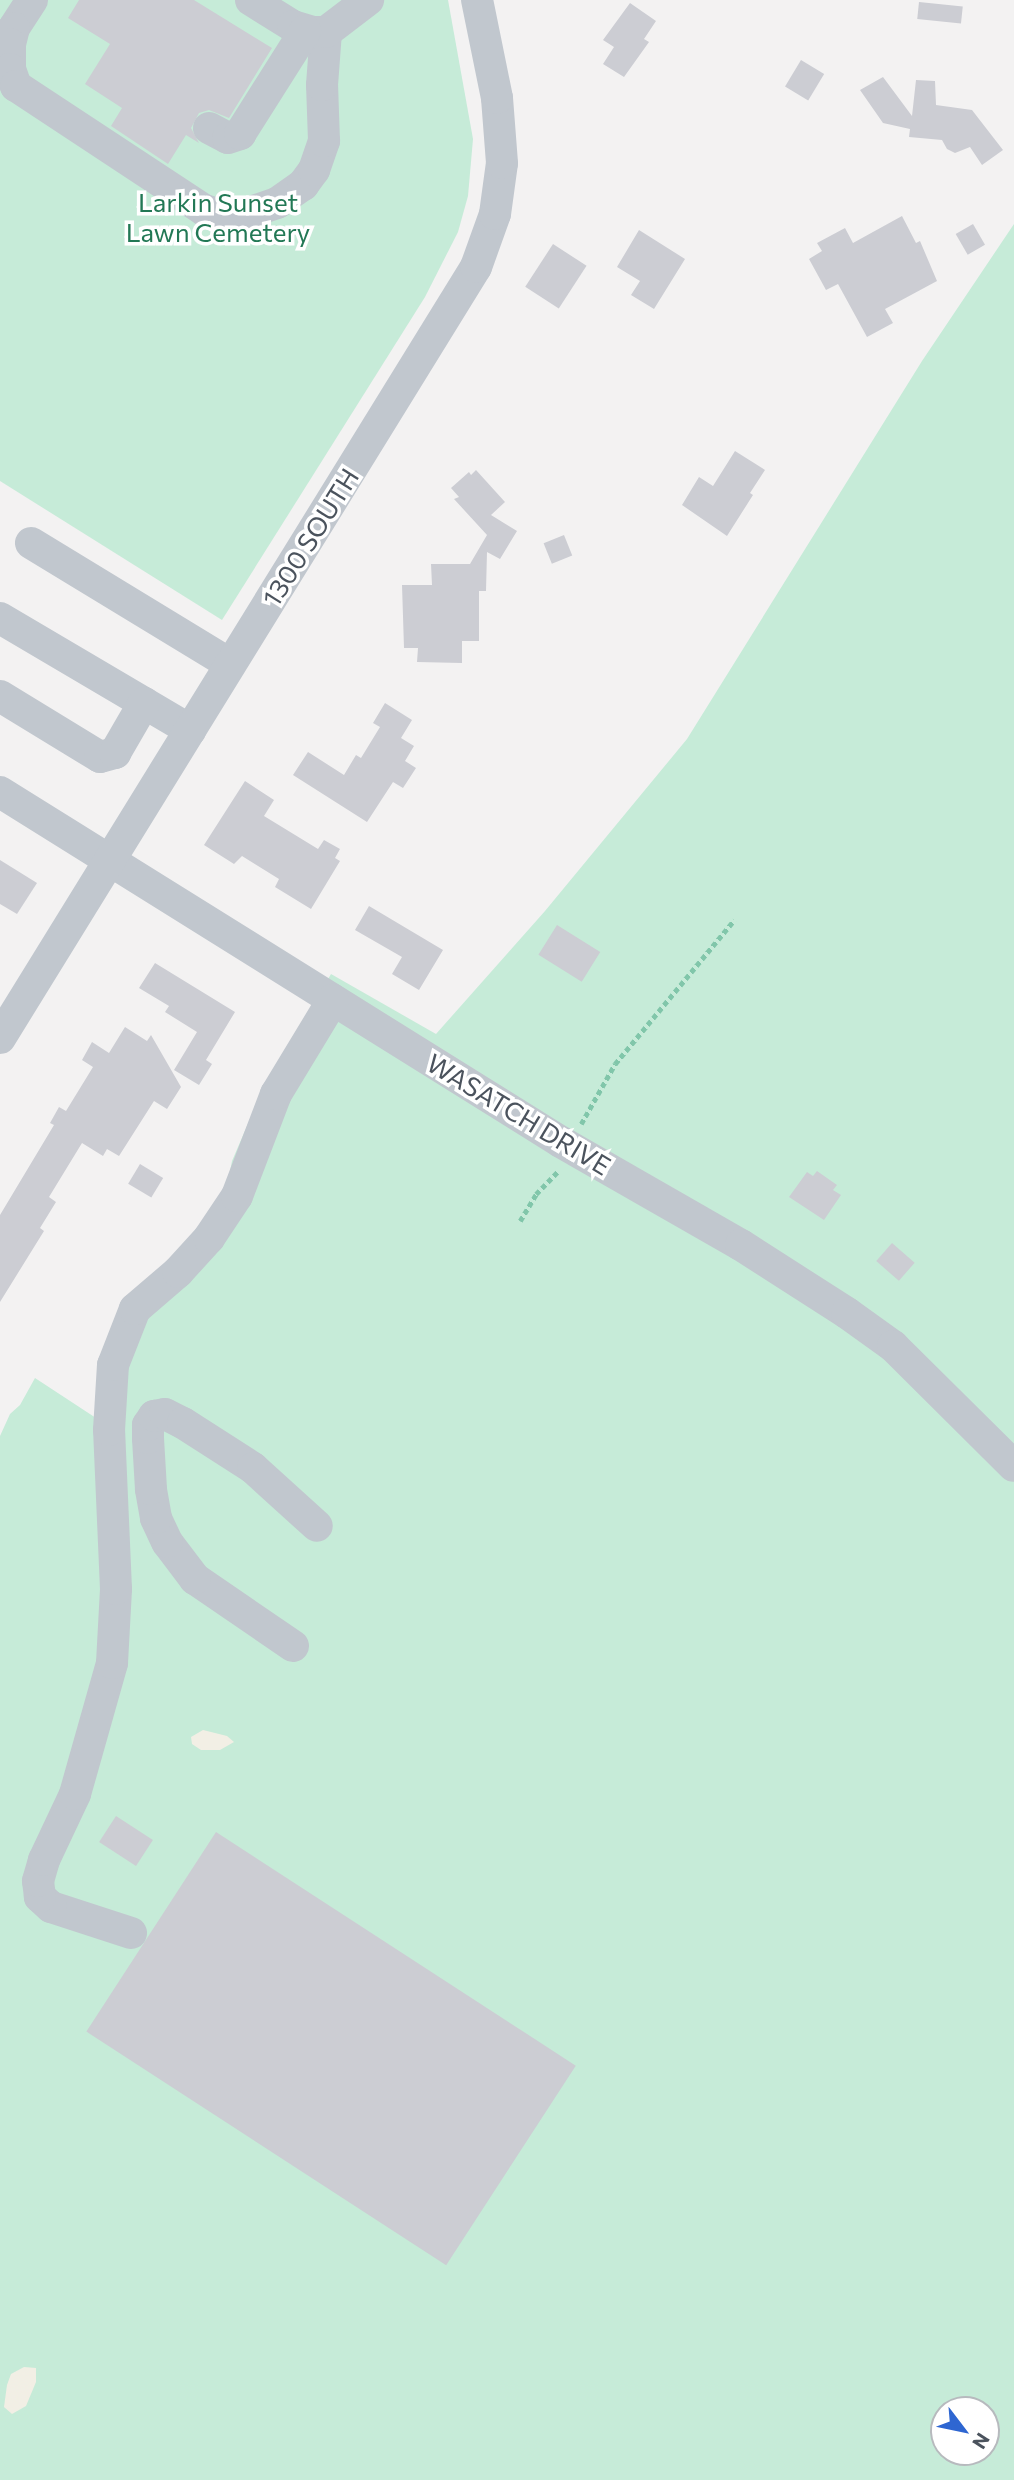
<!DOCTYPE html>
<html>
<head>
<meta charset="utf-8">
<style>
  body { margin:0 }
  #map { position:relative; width:1014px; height:2480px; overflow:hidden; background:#f3f2f2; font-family:Commissioner,sans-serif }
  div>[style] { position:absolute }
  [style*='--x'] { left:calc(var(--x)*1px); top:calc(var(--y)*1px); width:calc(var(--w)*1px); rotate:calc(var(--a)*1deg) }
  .green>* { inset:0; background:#c6ebd8 }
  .sand>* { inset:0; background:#f2efe5 }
  .building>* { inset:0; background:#cccdd3; transform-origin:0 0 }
  .path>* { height:4.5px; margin-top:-2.25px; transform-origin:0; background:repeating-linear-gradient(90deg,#81c6aa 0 5px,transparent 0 8.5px) }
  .minor>* { height:32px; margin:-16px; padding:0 16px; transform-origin:16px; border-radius:16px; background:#c1c7ce }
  span { translate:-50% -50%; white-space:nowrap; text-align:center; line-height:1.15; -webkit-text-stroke:7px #fff; paint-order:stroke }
  .park-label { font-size:26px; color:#227855 }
  .street-label { font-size:26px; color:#4b535d }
  .north { position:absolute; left:930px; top:2396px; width:70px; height:70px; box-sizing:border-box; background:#fff; border:2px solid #b7babe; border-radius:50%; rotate:122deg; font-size:19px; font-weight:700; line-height:28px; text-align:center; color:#4b535d }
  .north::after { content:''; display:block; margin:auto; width:24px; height:32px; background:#2e66d1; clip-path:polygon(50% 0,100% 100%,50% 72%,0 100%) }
</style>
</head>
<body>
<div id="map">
  <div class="green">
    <i style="clip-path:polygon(0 0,448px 0,473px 139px,468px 196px,458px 232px,425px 297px,222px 620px,0 481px)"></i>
    <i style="clip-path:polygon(evenodd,1014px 224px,1014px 2480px,0 2480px,0 1436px,10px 1414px,20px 1405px,35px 1378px,96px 1418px,177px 1258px,226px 1191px,232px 1161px,262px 1091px,331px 974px,436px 1034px,545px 911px,687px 739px,922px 361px,1014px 224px,944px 2410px,986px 2410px,986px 2452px,944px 2452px,944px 2410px)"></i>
  </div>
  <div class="sand">
    <i style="clip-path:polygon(203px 1730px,227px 1736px,234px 1742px,220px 1750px,201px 1750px,192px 1744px,191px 1737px)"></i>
    <i style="clip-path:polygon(24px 2367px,36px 2368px,36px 2382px,26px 2406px,12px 2414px,4px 2407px,7px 2385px,11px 2374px)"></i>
  </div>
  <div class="building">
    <i style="clip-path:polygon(79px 0,194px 0,272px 48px,229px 118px,209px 110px,199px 113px,191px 128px,199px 143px,186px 135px,168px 164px,111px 126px,122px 108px,85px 84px,110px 44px,68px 18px)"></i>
    <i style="left:919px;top:2px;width:44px;height:17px;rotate:6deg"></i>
    <i style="clip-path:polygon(630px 3px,656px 21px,644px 39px,649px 42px,624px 77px,603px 64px,614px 47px,603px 40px)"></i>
    <i style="left:801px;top:60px;width:27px;height:31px;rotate:31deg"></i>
    <i style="clip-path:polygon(883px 77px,912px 116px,916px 80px,935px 81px,936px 105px,972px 110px,1003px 150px,982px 165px,970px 147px,955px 153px,947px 149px,942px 140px,909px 137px,910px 129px,883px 123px,860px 90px)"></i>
    <i style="clip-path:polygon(902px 216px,916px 243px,920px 241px,937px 281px,885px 309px,893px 323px,867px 337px,838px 284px,826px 290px,809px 259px,822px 251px,817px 243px,845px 228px,853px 243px)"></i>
    <i style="left:973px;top:224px;width:24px;height:20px;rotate:60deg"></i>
    <i style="clip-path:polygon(639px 230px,685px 259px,654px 309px,631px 295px,640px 281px,617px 267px)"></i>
    <i style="left:553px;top:244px;width:40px;height:51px;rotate:33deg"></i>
    <i style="clip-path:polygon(735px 451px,765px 470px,750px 493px,753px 495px,727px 536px,682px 505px,699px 477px,713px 486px)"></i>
    <i style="clip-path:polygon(476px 470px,505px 502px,491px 515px,517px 531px,500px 559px,487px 552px,486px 591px,479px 591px,479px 641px,462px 641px,462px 663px,417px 662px,418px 648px,404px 648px,402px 585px,432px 585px,431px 564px,470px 564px,487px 535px,454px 499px,459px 497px,451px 488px,469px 472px,471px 475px)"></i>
    <i style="left:564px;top:535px;width:22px;height:22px;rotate:68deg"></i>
    <i style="clip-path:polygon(385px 703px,412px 720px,401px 738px,414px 746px,405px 761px,416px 768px,403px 788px,393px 782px,367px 822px,293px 775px,308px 752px,344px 775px,356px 755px,361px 758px,380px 727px,373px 723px)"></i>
    <i style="clip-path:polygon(245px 781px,274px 800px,264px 816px,318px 849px,324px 840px,340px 849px,335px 858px,340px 861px,311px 909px,275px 887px,279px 879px,242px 856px,234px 864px,204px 845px)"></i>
    <i style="clip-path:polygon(0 860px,37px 883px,17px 914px,0 904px)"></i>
    <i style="clip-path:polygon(369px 906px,443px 950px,419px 990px,392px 974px,402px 957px,355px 930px)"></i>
    <i style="left:557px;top:925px;width:51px;height:35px;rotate:32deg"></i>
    <i style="clip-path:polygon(155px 963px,235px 1012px,206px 1060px,212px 1064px,199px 1085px,174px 1070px,197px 1032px,165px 1012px,169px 1006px,139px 988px)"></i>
    <i style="clip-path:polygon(125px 1027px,147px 1041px,151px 1035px,181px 1087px,167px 1109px,154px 1101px,119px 1156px,107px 1149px,103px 1156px,82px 1143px,49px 1197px,56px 1202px,40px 1228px,44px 1231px,0 1302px,0 1215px,54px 1125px,50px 1123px,59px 1107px,66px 1111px,93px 1067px,82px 1060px,92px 1042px,109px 1053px)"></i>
    <i style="left:140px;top:1164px;width:27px;height:23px;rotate:31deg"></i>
    <i style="clip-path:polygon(817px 1171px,837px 1185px,833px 1190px,841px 1195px,824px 1220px,789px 1197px,807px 1172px,813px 1176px)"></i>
    <i style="left:892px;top:1243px;width:30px;height:24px;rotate:41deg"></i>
    <i style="left:116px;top:1816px;width:44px;height:31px;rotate:33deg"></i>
    <i style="left:216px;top:1832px;width:429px;height:238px;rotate:33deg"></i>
  </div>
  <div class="path">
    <i style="--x:581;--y:1124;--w:69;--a:-60.5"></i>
    <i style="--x:615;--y:1064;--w:187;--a:-50.4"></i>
    <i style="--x:520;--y:1221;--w:31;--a:-59"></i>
    <i style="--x:536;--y:1194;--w:33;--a:-46"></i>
  </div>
  <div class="minor">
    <i style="--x:32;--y:0;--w:33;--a:123"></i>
    <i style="--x:14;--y:28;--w:16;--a:104"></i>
    <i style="--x:10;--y:44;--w:25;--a:90"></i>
    <i style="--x:10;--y:69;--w:18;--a:71"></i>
    <i style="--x:16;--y:86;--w:225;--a:33.4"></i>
    <i style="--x:204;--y:210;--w:15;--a:16"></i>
    <i style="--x:218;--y:214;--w:30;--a:-2"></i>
    <i style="--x:248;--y:213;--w:31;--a:-19"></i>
    <i style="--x:277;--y:203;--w:32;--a:-35"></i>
    <i style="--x:303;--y:185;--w:19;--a:-54"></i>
    <i style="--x:314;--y:170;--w:31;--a:-71"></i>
    <i style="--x:324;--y:141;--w:56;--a:-92"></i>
    <i style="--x:322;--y:85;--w:53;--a:-85.7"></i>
    <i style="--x:251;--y:0;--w:49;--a:31.8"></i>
    <i style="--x:293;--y:26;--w:21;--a:17"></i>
    <i style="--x:313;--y:32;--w:13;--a:0"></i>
    <i style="--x:326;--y:32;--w:53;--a:-37.3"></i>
    <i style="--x:209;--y:128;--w:21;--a:28"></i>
    <i style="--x:228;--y:138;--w:13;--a:-18"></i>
    <i style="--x:240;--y:134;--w:122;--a:-57.7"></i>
    <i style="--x:31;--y:543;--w:233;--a:31.3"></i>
    <i style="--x:0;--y:618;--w:221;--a:30.5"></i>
    <i style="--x:0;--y:696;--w:117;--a:31.4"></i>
    <i style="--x:100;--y:757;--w:16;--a:-15"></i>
    <i style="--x:115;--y:753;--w:58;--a:-59.9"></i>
    <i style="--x:0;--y:792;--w:661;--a:31.96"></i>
    <i style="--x:561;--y:1142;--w:207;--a:29.8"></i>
    <i style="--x:741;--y:1245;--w:126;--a:32.7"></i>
    <i style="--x:847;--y:1313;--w:57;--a:35.7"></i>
    <i style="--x:893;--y:1346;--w:170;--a:44.8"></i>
    <i style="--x:0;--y:1038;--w:906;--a:-58.31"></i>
    <i style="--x:476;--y:267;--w:56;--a:-70.3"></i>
    <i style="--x:495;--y:214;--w:51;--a:-82.2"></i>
    <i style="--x:502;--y:163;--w:65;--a:-94.4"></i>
    <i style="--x:497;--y:98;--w:100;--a:-101.5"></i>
    <i style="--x:293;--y:1646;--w:119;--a:-145.6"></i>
    <i style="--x:195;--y:1579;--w:46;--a:-127.1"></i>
    <i style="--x:167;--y:1542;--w:26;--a:-115"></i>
    <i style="--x:156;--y:1518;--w:29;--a:-100"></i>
    <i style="--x:151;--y:1489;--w:51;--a:-93.4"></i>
    <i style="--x:148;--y:1438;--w:13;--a:-90"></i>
    <i style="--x:148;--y:1425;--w:11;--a:-56"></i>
    <i style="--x:154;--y:1416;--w:11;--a:-10"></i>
    <i style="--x:165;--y:1414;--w:20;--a:27"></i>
    <i style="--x:183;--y:1423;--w:83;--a:32.7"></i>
    <i style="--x:253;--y:1468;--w:86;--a:42.2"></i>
    <i style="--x:131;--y:1933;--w:84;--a:-162"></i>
    <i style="--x:51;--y:1907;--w:15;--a:-138"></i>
    <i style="--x:40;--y:1897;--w:16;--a:-97"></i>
    <i style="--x:38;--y:1881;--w:22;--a:-74"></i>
    <i style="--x:44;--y:1860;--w:73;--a:-64.8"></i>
    <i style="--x:75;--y:1794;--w:136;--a:-74.2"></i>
    <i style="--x:112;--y:1663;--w:74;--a:-86.9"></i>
    <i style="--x:116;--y:1589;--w:159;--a:-92.5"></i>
    <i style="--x:109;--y:1430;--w:65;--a:-86.5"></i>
    <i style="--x:113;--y:1365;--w:60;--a:-68.6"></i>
    <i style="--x:135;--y:1309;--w:57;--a:-40.7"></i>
    <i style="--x:178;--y:1272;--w:46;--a:-47.6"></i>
    <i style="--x:209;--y:1238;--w:50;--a:-56.3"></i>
    <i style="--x:237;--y:1196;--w:109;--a:-69.1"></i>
    <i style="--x:276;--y:1094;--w:110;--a:-58.8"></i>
  </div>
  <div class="park-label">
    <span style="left:218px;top:217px">Larkin Sunset<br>Lawn Cemetery</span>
  </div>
  <div class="street-label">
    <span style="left:310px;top:537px;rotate:-58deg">1300 SOUTH</span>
    <span style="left:519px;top:1114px;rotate:31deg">WASATCH DRIVE</span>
  </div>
  <div class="north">N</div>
</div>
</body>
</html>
